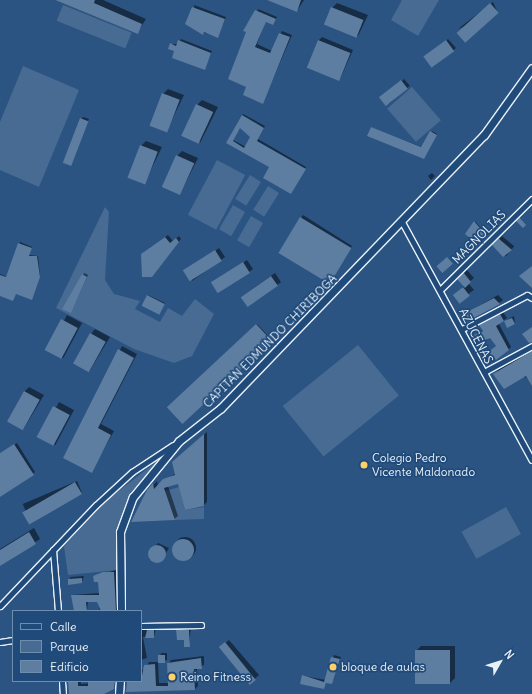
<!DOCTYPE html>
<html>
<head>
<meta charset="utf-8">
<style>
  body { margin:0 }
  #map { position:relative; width:532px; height:694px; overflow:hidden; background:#2b5482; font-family:Delius,sans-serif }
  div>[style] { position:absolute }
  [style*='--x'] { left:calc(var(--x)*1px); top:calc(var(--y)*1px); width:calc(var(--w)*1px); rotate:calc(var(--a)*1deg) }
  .green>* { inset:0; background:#476b93; transform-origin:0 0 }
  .shadow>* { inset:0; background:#0007; transform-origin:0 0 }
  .round { border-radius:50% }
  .building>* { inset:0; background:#5d7da1; transform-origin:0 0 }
  .roads { filter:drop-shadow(1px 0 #e8f1f8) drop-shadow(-1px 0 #e8f1f8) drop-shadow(0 1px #e8f1f8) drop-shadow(0 -1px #e8f1f8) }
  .street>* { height:5px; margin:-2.5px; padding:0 2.5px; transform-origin:2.5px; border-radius:2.5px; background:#1f4a7a }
  .secondary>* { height:7px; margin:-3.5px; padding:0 3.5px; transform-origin:3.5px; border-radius:3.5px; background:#1f4a7a }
  .dots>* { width:11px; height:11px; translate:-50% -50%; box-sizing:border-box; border:2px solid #1f4a7a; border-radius:50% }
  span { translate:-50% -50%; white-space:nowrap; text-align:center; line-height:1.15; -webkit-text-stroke:3.5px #1f4a7a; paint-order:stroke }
  .street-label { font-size:12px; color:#e8f1f8 }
  .poi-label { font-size:12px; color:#e8f1f8 }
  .left { translate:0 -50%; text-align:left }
  .legend { position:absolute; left:12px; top:610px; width:130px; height:72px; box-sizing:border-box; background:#1f4a7a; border:1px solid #6f8dac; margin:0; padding:5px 7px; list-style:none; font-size:12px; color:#e8f1f8 }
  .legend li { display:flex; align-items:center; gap:8px; height:20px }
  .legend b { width:20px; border:1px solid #6f8dac }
  .north { position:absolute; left:480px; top:642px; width:40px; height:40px; -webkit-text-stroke:3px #1f4a7a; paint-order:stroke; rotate:51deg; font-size:11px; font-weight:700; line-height:16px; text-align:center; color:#e8f1f8 }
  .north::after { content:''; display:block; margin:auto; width:14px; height:18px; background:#e8f1f8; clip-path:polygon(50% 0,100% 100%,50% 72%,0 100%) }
</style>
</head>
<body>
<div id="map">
  <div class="green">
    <i style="clip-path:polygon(402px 0,439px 0,418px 36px,391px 20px)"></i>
    <i style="left:63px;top:5px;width:74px;height:17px;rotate:22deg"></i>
    <i style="clip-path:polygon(23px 66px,79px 90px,39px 187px,0 170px,0 122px)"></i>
    <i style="left:412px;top:87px;width:44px;height:33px;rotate:49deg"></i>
    <i style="left:217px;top:160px;width:32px;height:62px;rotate:28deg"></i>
    <i style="left:250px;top:175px;width:13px;height:28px;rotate:32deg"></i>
    <i style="left:268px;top:186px;width:13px;height:28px;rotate:32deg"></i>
    <i style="left:233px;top:205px;width:14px;height:28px;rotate:30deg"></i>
    <i style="clip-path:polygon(105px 207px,109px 212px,105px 280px,114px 294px,140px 301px,135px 309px,160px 322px,168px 308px,182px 316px,195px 299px,214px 314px,192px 356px,174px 363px,134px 349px,56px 308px)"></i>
    <i style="left:251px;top:216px;width:14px;height:28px;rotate:30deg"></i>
    <i style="left:358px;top:345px;width:65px;height:97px;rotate:51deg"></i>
    <i style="clip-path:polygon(164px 456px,130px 493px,123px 511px,117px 570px,68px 575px,64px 546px,108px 499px)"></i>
    <i style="clip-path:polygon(179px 487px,185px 510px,204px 507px,204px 519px,175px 520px,165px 491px)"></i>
    <i style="left:506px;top:507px;width:31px;height:51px;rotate:61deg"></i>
  </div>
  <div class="shadow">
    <i style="clip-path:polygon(55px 0,103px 0,146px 19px,137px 33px)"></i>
    <i style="clip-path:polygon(268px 0,304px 0,297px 11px)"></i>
    <i style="clip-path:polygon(493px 2px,498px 13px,458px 29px)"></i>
    <i style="clip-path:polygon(337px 3px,368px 15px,358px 36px,332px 8px)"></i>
    <i style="clip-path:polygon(194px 5px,226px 17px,218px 36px,197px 31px)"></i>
    <i style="clip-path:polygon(258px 9px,277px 17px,273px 24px,266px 21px,257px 44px,272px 51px,282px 31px,292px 35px,263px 102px,247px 86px)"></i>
    <i style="clip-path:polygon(322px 37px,353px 50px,340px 79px,318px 41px)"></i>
    <i style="clip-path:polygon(181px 39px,212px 51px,204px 69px,171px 44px,178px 44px)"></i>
    <i style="clip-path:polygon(448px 39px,456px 48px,433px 67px,428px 56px)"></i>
    <i style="left:404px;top:79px;width:9px;height:27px;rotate:49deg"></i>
    <i style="clip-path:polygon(168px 89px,184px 95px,166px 132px,163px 94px)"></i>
    <i style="clip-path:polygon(202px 100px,218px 107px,200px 143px,197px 105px)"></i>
    <i style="clip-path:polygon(evenodd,243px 114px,265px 126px,258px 139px,306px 167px,292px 192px,271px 166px,228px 142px,243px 114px,240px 126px,251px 137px,246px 147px,233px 140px,240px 126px)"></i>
    <i style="clip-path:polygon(83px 117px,89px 119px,69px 165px,81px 119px)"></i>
    <i style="clip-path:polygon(372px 128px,422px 147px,432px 131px,437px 134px,424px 157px)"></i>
    <i style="clip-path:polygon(146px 141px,162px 147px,144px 184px,141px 146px)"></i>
    <i style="clip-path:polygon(182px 151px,198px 158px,180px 194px,177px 156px)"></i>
    <i style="clip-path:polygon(432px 173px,435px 176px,431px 180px,428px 176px)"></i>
    <i style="clip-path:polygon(303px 215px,352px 246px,330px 281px,301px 218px)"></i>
    <i style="clip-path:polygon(475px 221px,485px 233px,475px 242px,467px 234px)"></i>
    <i style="clip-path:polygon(168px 235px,173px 241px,179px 236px,181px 239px,154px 273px,144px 252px)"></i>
    <i style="left:502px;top:236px;width:16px;height:13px;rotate:40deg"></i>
    <i style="clip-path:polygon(20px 242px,32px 247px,29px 255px,38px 256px,40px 275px,32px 298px,16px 293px,0 295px,0 274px,7px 277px)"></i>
    <i style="clip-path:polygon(219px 248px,225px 257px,192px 281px,189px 269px)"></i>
    <i style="clip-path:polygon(247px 260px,253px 269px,249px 272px,213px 284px)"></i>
    <i style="clip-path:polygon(467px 270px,474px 278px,468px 283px,474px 290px,459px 300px,454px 295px,464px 286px,458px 279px)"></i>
    <i style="clip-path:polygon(84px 273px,88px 275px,72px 310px,83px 275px)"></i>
    <i style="clip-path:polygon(275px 273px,281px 282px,277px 285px,241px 297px)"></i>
    <i style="clip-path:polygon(148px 295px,165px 303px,160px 312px,148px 296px)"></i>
    <i style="clip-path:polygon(498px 295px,503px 300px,499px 303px,462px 315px)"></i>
    <i style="clip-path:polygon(503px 312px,507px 318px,499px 324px,511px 347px,508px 350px,497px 346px,490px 337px,475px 336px,483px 330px,480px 325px,483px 322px)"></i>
    <i style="left:67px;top:315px;width:17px;height:40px;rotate:28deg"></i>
    <i style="clip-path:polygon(514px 316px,515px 324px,505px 321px)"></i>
    <i style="left:257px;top:324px;width:22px;height:121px;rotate:47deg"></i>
    <i style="clip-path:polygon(95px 329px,110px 337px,89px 372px,91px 334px)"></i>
    <i style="clip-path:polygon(122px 346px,137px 354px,101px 424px,114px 431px,91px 472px,65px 458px)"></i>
    <i style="clip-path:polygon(532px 350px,532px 378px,495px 374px,498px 370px)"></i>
    <i style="clip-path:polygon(29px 387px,44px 395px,23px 430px,24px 392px)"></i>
    <i style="left:59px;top:402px;width:17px;height:40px;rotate:28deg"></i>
    <i style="clip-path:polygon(207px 432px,207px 502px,203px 506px,178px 482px,168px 486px,178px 516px,174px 519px,148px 491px,157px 481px,158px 486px,176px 473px,177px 459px)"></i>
    <i style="clip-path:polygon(17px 443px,35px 472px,0 496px,0 453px)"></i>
    <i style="left:77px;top:481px;width:13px;height:59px;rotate:67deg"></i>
    <i style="clip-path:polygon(34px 528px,40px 539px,0 565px,0 549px)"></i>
    <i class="round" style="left:174px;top:537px;width:22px;height:22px"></i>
    <i style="clip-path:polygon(158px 543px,169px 548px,161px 561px,152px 559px,150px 552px)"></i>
    <i style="clip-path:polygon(116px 570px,117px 611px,100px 611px,98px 601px,88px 601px,87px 611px,75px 611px,72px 595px,100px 593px,99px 581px,95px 576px)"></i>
    <i style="clip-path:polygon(84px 576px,82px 582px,69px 579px,71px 577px)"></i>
    <i style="clip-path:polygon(180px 627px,191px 627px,189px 646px,177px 630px)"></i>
    <i style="clip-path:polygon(156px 628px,154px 637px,143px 637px,147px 658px,141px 660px,141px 629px)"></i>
    <i style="clip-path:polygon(229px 640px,259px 675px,250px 683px,224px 644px)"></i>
    <i style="clip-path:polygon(421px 646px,455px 646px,455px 678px,450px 683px,416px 651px)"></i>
    <i style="clip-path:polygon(161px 653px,167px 653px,167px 660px,158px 662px,159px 683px,168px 683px,168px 664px,171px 660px,204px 656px,204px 665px,197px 668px,198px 686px,195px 689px,127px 691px,128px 681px,141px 681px,141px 670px,145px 669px,149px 662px,159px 662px)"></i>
    <i style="clip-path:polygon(334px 655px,341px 657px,332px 683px,327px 682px,323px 688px,303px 676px,326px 680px)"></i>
    <i style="clip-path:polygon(69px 681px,81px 681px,81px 684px,117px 681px,117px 685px,101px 694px,69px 694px)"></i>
  </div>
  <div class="building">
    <i style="clip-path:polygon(55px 0,95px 0,94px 3px,142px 24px,138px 34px)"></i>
    <i style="clip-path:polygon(267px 0,301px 0,297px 12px)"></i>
    <i style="left:490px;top:3px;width:13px;height:45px;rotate:48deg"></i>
    <i style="clip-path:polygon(192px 7px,225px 19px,218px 38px,204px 32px,203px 35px,185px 24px)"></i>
    <i style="left:331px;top:7px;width:35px;height:19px;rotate:22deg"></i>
    <i style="clip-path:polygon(255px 10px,276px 19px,273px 25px,266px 22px,255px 47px,270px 53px,279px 33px,290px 37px,263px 104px,243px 95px,246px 87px,228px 79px,246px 32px,243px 31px)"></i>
    <i style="clip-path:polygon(178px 40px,211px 53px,205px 70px,172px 58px,174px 51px,168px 49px,170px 43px,176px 46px)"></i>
    <i style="left:318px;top:40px;width:35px;height:30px;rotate:22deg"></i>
    <i style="left:446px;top:40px;width:14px;height:28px;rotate:54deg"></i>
    <i style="left:401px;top:80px;width:11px;height:28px;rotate:52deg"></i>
    <i style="left:162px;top:93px;width:19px;height:35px;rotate:21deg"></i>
    <i style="left:196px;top:104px;width:19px;height:35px;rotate:25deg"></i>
    <i style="clip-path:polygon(evenodd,242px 115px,264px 128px,257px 141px,306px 169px,291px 194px,263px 178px,269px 167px,226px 143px,242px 115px,240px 128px,250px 137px,244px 148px,233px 141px,240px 128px)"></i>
    <i style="left:80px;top:118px;width:9px;height:48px;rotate:21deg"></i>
    <i style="clip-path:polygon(371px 127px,421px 147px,430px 131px,437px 135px,424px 159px,367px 136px)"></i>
    <i style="left:140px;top:145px;width:19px;height:35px;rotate:21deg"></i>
    <i style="left:176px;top:155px;width:20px;height:35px;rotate:24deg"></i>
    <i style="left:300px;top:217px;width:60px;height:42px;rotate:31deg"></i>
    <i style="clip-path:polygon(519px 217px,526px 225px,523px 228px,516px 221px)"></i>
    <i style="clip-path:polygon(474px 221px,485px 234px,475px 243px,465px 234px)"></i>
    <i style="clip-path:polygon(165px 237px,170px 243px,176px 238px,179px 242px,152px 277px,142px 277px,141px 254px)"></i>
    <i style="clip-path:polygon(498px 238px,512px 250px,503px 257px,492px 245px)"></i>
    <i style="clip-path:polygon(18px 243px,32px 248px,29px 256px,37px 256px,40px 277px,32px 300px,16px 294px,13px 301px,0 296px,0 275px,6px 277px)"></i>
    <i style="left:215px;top:250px;width:13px;height:38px;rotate:58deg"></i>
    <i style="left:447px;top:257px;width:9px;height:14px;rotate:49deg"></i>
    <i style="left:243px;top:262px;width:13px;height:38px;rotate:58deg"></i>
    <i style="clip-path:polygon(532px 266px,532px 288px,519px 276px)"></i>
    <i style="clip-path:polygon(463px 272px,471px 282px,465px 288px,457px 279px)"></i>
    <i style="clip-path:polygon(82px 274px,87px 277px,71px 313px,62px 309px)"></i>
    <i style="left:271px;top:276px;width:12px;height:37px;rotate:55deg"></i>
    <i style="left:463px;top:287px;width:11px;height:13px;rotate:52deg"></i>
    <i style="left:147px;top:295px;width:20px;height:12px;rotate:27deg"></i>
    <i style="clip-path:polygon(494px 298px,500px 304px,466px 322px,461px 315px)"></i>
    <i style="clip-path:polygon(500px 314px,504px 321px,496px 326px,509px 350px,496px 360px,488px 352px,496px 346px,490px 338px,479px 344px,474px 335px,483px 331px,479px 325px)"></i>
    <i style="clip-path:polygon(512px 318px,515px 324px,507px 328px,504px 321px)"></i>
    <i style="left:61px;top:319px;width:19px;height:35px;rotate:28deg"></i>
    <i style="left:256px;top:324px;width:23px;height:122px;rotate:47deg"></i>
    <i style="clip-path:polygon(532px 327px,532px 342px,529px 343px,522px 334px)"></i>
    <i style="left:90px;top:333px;width:18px;height:35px;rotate:29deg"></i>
    <i style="clip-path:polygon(118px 349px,134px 358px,98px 428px,111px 435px,92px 473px,63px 458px)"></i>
    <i style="clip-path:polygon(532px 351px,532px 386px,526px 376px,504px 389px,493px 374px)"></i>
    <i style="left:24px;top:391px;width:18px;height:35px;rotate:29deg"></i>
    <i style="left:53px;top:406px;width:19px;height:35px;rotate:28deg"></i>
    <i style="clip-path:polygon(204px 434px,204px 506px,185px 510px,178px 484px,164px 488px,175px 520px,131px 522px,147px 490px,153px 483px,154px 489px,163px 479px,175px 475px,172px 462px)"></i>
    <i style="clip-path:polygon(14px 444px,34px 475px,0 497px,0 453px)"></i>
    <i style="left:75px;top:482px;width:14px;height:61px;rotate:60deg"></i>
    <i style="clip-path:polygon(29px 532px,36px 544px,0 566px,0 550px)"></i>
    <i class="round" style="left:172px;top:539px;width:22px;height:22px"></i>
    <i class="round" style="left:148px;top:545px;width:18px;height:18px"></i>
    <i style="clip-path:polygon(103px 572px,114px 572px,116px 611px,101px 611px,97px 602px,86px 602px,87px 611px,74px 611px,71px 595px,99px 595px,98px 582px,94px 582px,93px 576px)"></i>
    <i style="clip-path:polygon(82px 578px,82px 583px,68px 585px,68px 579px)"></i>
    <i style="clip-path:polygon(176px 629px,189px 630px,190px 647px,184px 647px,184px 640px,177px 640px)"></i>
    <i style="clip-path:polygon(147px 630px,154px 630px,154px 638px,145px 638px)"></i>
    <i style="left:225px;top:642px;width:49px;height:8px;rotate:51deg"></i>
    <i style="left:415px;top:650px;width:35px;height:34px"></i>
    <i style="left:158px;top:655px;width:7px;height:8px"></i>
    <i style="clip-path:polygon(331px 657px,340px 659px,332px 684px,326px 683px,324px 689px,300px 684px,302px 675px,324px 682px)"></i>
    <i style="clip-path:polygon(201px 658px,202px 669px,194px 669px,195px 690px,126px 692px,127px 681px,141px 681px,144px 665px,155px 664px,156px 686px,168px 686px,167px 663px)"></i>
    <i style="clip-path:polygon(68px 681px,78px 681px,78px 686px,88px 686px,88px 681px,115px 681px,114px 689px,104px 694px,69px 694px)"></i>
  </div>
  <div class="roads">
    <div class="street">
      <i style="--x:402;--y:222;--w:271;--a:61.4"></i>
      <i style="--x:441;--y:289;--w:128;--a:-44.7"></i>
      <i style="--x:462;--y:329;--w:73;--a:-27.6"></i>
      <i style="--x:527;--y:295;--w:6;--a:31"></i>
      <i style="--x:484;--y:372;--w:55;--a:-28.4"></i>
      <i style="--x:53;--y:550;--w:61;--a:85.3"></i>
      <i style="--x:0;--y:606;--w:139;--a:-46.5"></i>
      <i style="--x:96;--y:505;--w:49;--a:-42.5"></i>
      <i style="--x:132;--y:472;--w:49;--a:-33.4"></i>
      <i style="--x:141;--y:626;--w:60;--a:-1"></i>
      <i style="--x:0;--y:642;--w:13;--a:-9"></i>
      <i style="--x:62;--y:681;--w:13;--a:86"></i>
    </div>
    <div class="secondary">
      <i style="--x:121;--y:611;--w:79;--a:-90.7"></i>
      <i style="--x:120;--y:532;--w:37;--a:-70"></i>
      <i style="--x:133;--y:497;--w:72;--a:-50.6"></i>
      <i style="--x:179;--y:441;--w:53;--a:-38.2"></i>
      <i style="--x:221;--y:408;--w:379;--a:-46.1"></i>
      <i style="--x:484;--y:135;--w:82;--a:-54.4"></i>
      <i style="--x:119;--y:694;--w:13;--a:-86"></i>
    </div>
  </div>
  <div class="dots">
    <i style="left:364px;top:465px;background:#ffd166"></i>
    <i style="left:333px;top:667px;background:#ffd166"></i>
    <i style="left:172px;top:677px;background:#ffd166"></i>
  </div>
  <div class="street-label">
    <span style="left:479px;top:237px;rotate:-45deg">MAGNOLIAS</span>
    <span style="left:476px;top:336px;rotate:63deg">AZUCENAS</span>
    <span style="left:270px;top:341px;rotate:-45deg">CAPITAN EDMUNDO CHIRIBOGA</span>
  </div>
  <div class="poi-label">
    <span class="left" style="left:372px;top:465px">Colegio Pedro<br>Vicente Maldonado</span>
    <span class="left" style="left:341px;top:667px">bloque de aulas</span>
    <span class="left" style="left:180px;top:677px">Reino Fitness</span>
  </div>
  <ul class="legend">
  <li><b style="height:5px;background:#1f4a7a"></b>Calle</li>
  <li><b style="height:11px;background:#476b93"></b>Parque</li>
  <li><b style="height:11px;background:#5d7da1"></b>Edificio</li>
  </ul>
  <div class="north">N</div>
</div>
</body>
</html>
